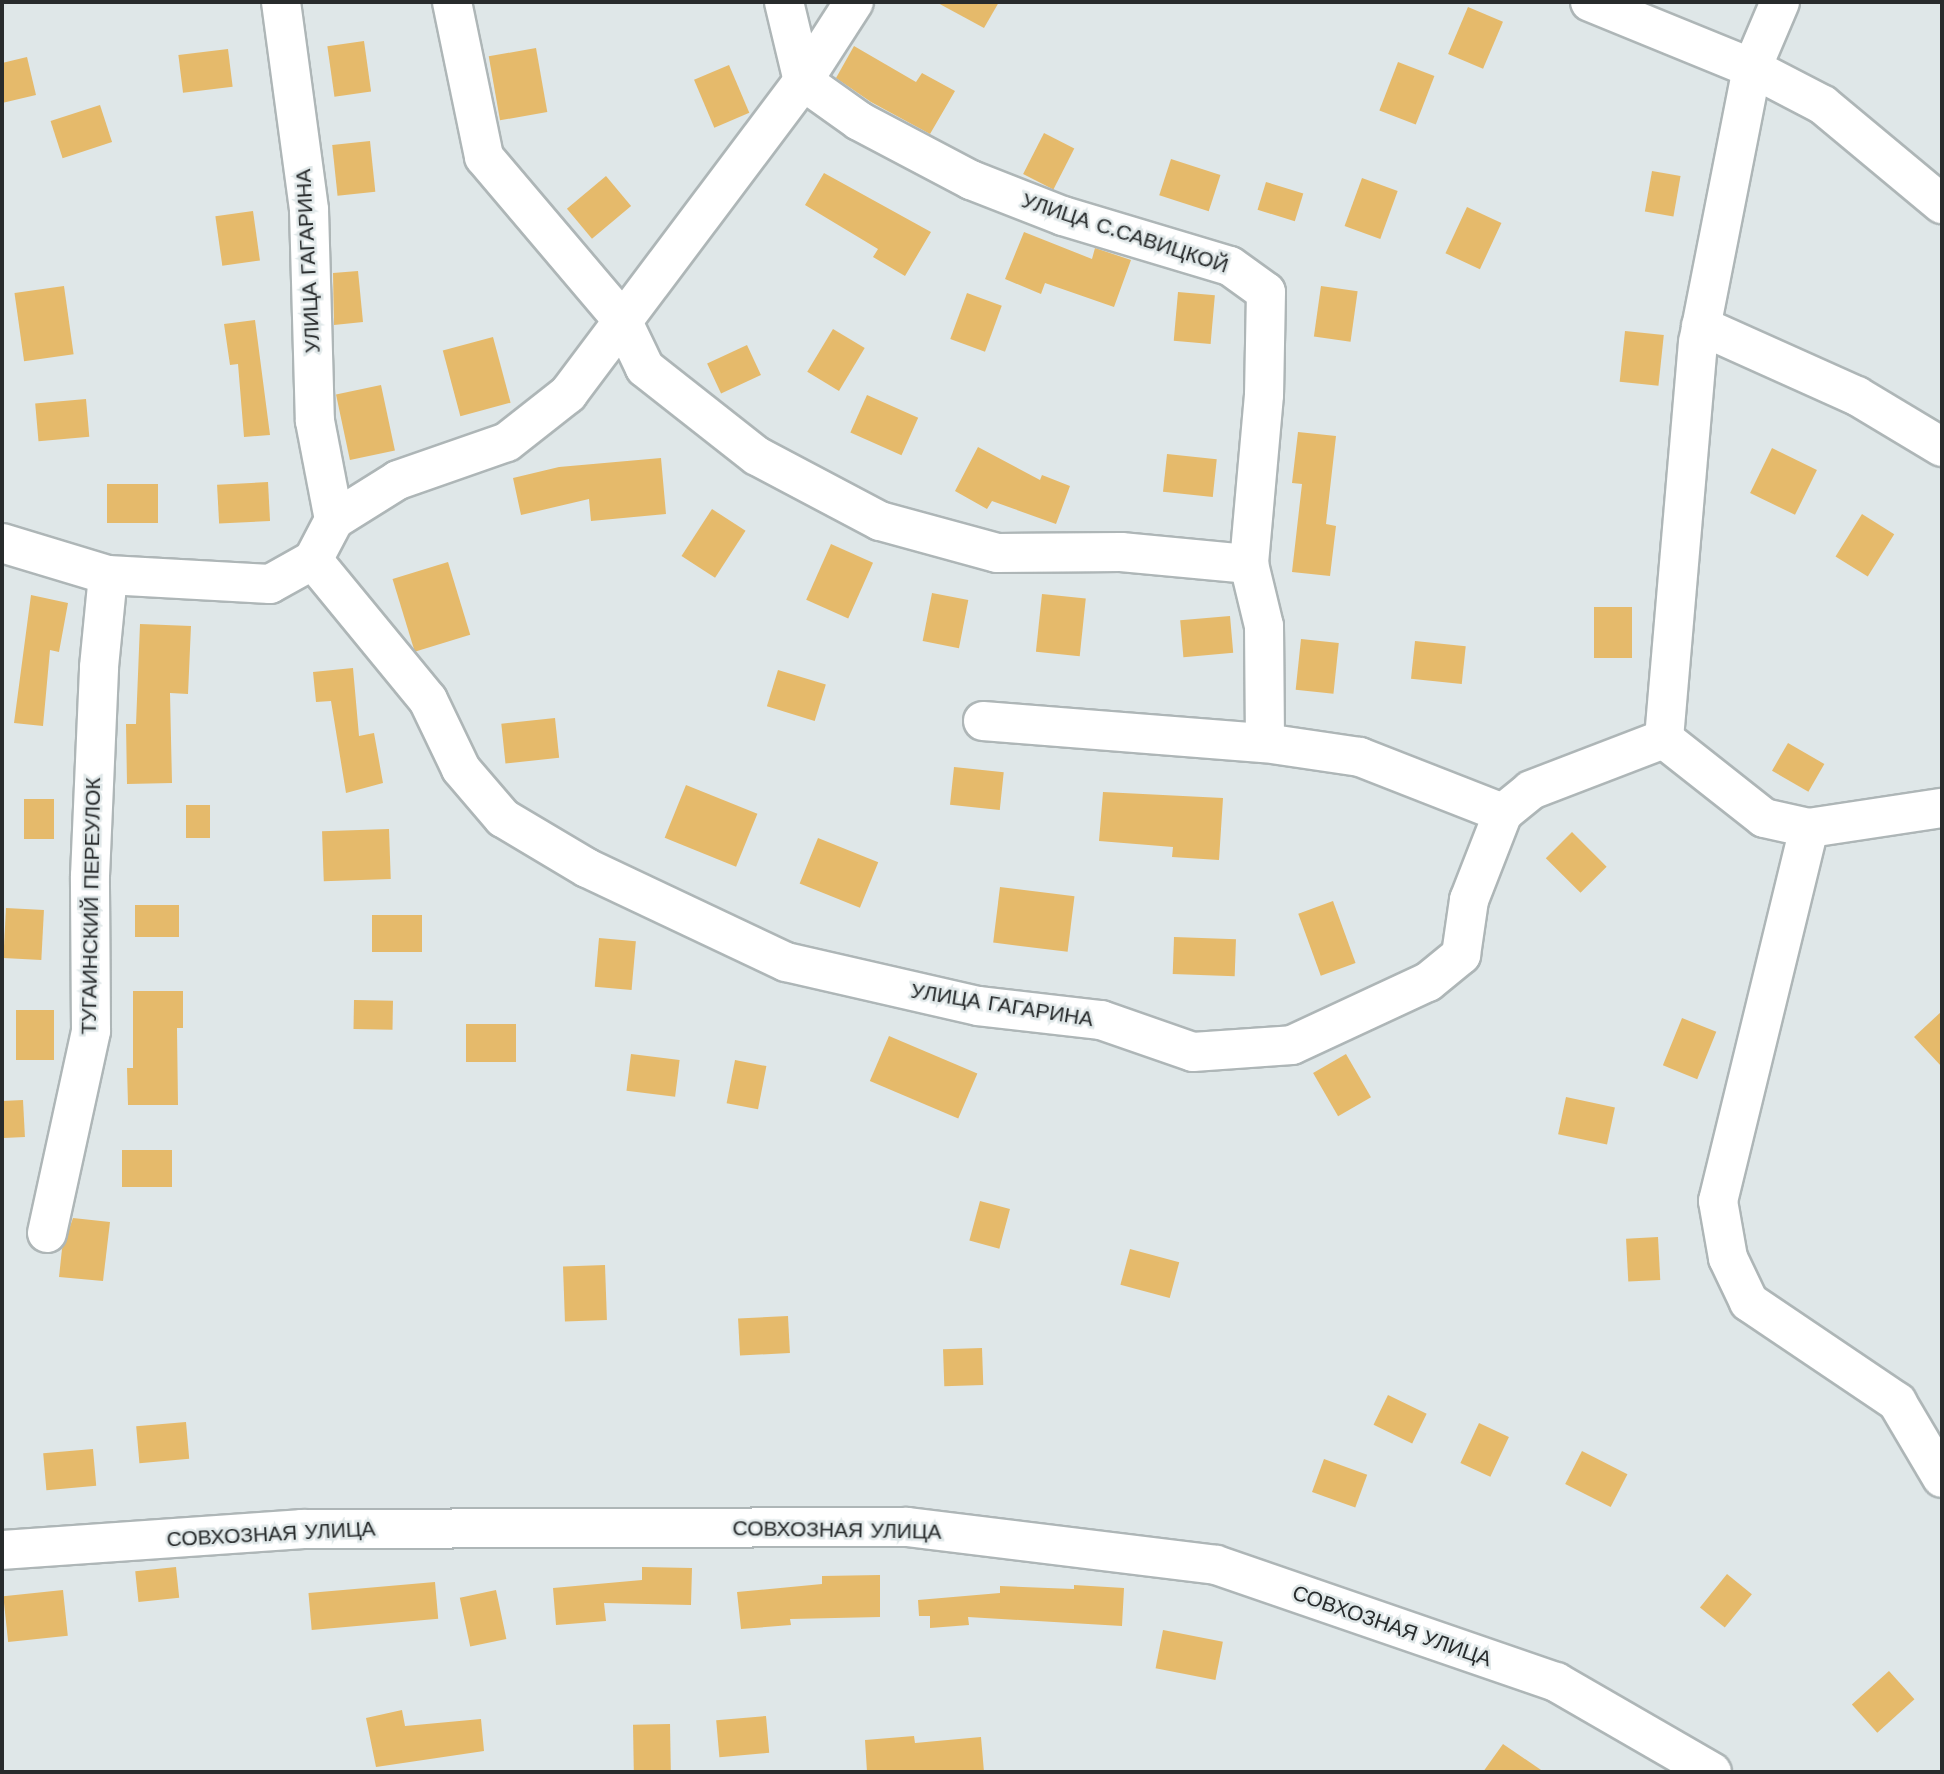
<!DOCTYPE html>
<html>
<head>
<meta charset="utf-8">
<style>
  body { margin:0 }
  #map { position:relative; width:1944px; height:1774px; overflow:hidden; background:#dfe7e8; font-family:"Work Sans",sans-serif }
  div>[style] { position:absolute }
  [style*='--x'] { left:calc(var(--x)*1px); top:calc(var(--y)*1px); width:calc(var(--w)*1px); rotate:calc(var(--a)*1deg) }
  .building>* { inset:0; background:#e5ba6b; transform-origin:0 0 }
  .roads { filter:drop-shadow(2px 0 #aeb6b7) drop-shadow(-2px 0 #aeb6b7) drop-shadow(0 2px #aeb6b7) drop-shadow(0 -2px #aeb6b7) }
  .minor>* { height:38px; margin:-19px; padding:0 19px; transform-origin:19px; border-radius:19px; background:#fff }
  span { translate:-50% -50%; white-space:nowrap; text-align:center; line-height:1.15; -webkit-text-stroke:5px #dfe7e8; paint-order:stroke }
  .street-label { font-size:21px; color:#282b2c }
  .frame { position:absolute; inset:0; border:4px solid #282b2c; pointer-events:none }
</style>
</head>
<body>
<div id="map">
  <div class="building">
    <i style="clip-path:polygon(936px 2px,999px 2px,984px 28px)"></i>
    <i style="left:1468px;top:7px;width:38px;height:51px;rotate:23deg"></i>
    <i style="left:364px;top:41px;width:51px;height:37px;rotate:82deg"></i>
    <i style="clip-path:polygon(854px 46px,916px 82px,922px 73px,955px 91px,930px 134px,871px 102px,836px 78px)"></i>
    <i style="left:536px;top:48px;width:65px;height:48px;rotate:80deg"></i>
    <i style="left:228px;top:49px;width:38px;height:50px;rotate:83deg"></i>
    <i style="clip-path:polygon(27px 57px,36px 95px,2px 103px,2px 63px)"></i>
    <i style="left:1398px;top:62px;width:39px;height:52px;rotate:21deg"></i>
    <i style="left:729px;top:65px;width:52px;height:38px;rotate:67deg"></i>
    <i style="left:100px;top:105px;width:39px;height:52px;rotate:72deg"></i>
    <i style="left:1044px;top:133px;width:34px;height:46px;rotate:27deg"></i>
    <i style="left:370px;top:141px;width:51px;height:38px;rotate:84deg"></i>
    <i style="left:1171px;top:159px;width:52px;height:38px;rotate:18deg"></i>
    <i style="left:1652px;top:171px;width:29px;height:41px;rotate:10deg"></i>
    <i style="clip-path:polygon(824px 173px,931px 232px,905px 276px,873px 257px,878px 249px,805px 205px)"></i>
    <i style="left:606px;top:176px;width:39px;height:51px;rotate:50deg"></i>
    <i style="left:1362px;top:178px;width:38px;height:51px;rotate:20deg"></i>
    <i style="left:1266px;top:182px;width:39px;height:29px;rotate:17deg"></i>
    <i style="left:1467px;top:207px;width:38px;height:51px;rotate:25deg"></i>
    <i style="left:253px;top:211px;width:50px;height:38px;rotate:82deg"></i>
    <i style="clip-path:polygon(1024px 232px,1092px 259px,1095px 248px,1131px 260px,1114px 307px,1045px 283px,1041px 294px,1005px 279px)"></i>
    <i style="clip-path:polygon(358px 271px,363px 322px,334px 325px,333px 273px)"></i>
    <i style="left:64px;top:286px;width:69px;height:50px;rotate:82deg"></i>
    <i style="left:1321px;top:286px;width:37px;height:51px;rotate:8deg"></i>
    <i style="left:1178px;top:292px;width:37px;height:49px;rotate:5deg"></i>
    <i style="left:967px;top:293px;width:37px;height:49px;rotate:20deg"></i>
    <i style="clip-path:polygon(255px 320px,270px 435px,244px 437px,238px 364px,230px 365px,224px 324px)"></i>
    <i style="left:833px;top:329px;width:37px;height:50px;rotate:31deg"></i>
    <i style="left:1625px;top:331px;width:39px;height:51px;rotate:6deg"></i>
    <i style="left:493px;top:337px;width:68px;height:52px;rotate:75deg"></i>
    <i style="left:747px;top:345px;width:33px;height:44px;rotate:65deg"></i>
    <i style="left:381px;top:385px;width:67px;height:46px;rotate:78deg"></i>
    <i style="left:867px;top:395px;width:56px;height:41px;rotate:24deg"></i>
    <i style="left:86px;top:399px;width:38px;height:51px;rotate:85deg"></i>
    <i style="clip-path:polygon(1298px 432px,1336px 436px,1326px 524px,1336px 526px,1330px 576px,1292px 572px,1302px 484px,1292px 483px)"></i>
    <i style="clip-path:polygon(978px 447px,1040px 480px,1042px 475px,1070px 486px,1056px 524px,992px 501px,987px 509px,955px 491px)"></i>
    <i style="left:1772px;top:448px;width:50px;height:50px;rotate:26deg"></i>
    <i style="left:1167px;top:454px;width:50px;height:38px;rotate:6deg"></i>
    <i style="clip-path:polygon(661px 458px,666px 514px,591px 521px,589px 499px,521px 515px,513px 478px,559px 467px)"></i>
    <i style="left:268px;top:482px;width:39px;height:51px;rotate:87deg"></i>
    <i style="left:107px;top:484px;width:51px;height:39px"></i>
    <i style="left:712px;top:509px;width:40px;height:56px;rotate:33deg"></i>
    <i style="left:1862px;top:514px;width:38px;height:50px;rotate:32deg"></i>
    <i style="left:831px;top:544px;width:46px;height:61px;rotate:24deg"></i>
    <i style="left:448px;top:562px;width:76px;height:58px;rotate:73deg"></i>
    <i style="left:932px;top:593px;width:37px;height:49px;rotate:11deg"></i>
    <i style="left:1042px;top:594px;width:44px;height:58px;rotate:6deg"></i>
    <i style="clip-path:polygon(31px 595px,68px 603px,59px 652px,50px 650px,43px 726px,14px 723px)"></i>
    <i style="left:1594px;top:607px;width:38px;height:51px"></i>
    <i style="left:1230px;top:616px;width:37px;height:50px;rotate:85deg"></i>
    <i style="clip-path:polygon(140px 624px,191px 626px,188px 694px,170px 693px,172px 783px,127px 784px,126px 724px,136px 724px)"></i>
    <i style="left:1301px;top:639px;width:38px;height:51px;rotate:6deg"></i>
    <i style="left:1415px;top:641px;width:51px;height:38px;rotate:6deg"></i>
    <i style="clip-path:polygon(353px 668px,359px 736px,374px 733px,383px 783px,346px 793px,331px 701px,316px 702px,313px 672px)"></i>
    <i style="left:778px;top:670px;width:50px;height:38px;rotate:17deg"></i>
    <i style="left:555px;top:718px;width:40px;height:54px;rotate:84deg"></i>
    <i style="left:1788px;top:743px;width:42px;height:32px;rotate:30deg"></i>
    <i style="left:954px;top:767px;width:50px;height:38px;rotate:6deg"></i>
    <i style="left:686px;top:785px;width:77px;height:57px;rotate:22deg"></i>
    <i style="clip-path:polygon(1103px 792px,1223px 798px,1219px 860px,1172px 857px,1173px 847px,1099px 841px)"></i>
    <i style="left:24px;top:799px;width:30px;height:40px"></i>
    <i style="left:186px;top:805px;width:24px;height:33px"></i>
    <i style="left:389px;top:829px;width:50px;height:67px;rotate:88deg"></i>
    <i style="left:1572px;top:832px;width:49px;height:37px;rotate:45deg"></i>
    <i style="left:818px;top:838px;width:65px;height:49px;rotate:22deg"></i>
    <i style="left:1000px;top:887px;width:75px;height:56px;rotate:7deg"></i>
    <i style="left:1333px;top:901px;width:66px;height:37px;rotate:70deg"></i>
    <i style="left:179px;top:905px;width:32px;height:44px;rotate:90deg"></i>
    <i style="left:6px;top:908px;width:38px;height:50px;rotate:3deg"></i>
    <i style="left:372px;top:915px;width:50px;height:37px"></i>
    <i style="left:1174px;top:937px;width:62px;height:37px;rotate:2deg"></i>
    <i style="left:599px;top:938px;width:37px;height:49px;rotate:5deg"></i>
    <i style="clip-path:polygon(133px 991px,183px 991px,183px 1028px,177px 1028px,178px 1105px,128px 1105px,127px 1068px,133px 1068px)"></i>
    <i style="left:354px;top:1000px;width:39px;height:29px;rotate:1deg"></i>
    <i style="left:16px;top:1010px;width:38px;height:50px"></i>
    <i style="clip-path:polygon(1942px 1011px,1942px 1067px,1914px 1037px)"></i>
    <i style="left:1682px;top:1018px;width:37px;height:51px;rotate:22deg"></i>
    <i style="left:516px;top:1024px;width:38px;height:50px;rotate:90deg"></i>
    <i style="left:889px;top:1036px;width:96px;height:49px;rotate:23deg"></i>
    <i style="left:631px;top:1054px;width:49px;height:37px;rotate:7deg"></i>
    <i style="left:1346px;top:1054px;width:50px;height:38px;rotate:60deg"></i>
    <i style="left:735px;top:1060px;width:32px;height:44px;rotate:11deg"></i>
    <i style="left:1566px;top:1097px;width:50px;height:38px;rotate:12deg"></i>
    <i style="left:23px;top:1100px;width:37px;height:21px;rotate:87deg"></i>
    <i style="left:172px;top:1150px;width:37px;height:50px;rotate:90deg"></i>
    <i style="left:980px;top:1201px;width:31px;height:41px;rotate:15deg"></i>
    <i style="clip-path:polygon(73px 1218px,110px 1222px,103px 1281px,59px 1277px,62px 1249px)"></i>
    <i style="left:1658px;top:1237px;width:43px;height:32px;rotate:87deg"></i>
    <i style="left:1130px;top:1249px;width:51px;height:37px;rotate:15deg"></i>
    <i style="left:605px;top:1265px;width:55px;height:42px;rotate:88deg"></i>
    <i style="left:788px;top:1316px;width:37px;height:50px;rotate:87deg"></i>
    <i style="left:982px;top:1348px;width:37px;height:39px;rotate:88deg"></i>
    <i style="left:1388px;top:1395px;width:43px;height:33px;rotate:26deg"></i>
    <i style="left:186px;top:1422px;width:37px;height:50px;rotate:85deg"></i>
    <i style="left:1479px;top:1423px;width:33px;height:44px;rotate:25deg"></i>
    <i style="left:93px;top:1449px;width:37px;height:50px;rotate:85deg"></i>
    <i style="left:1582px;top:1451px;width:51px;height:37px;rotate:27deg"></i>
    <i style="left:1324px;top:1459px;width:46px;height:35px;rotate:20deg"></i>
    <i style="left:176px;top:1567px;width:31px;height:41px;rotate:84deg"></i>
    <i style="clip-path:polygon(642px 1567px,692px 1568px,691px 1605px,604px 1603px,606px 1621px,556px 1625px,553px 1588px,642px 1580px)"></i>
    <i style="left:1727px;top:1574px;width:32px;height:43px;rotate:39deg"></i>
    <i style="clip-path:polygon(880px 1575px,880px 1617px,790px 1619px,791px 1625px,741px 1629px,737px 1592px,822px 1584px,822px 1576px)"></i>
    <i style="left:435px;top:1582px;width:37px;height:127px;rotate:85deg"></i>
    <i style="clip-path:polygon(1074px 1585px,1124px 1588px,1122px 1626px,968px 1617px,969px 1625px,930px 1628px,930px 1616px,919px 1616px,918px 1600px,1000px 1593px,1000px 1586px,1074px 1589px)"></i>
    <i style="left:63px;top:1590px;width:46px;height:60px;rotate:84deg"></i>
    <i style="left:496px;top:1590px;width:50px;height:37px;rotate:78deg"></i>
    <i style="left:1163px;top:1630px;width:61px;height:39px;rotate:11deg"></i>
    <i style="left:1889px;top:1671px;width:38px;height:50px;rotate:48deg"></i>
    <i style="clip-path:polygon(402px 1710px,405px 1726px,481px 1719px,484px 1751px,376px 1767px,366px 1718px)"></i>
    <i style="left:766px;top:1716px;width:37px;height:50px;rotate:85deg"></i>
    <i style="left:670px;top:1724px;width:48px;height:37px;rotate:89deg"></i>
    <i style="clip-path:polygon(914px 1736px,915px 1743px,981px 1737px,984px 1772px,867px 1772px,865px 1740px)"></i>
    <i style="clip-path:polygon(1503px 1744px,1544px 1772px,1483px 1772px)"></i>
  </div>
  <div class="roads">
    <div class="minor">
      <i style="--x:281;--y:2;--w:210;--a:82.3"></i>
      <i style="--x:309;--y:210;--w:211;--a:88.4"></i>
      <i style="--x:315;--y:421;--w:101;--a:79.1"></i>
      <i style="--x:452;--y:2;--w:158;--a:78.3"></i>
      <i style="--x:484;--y:157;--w:214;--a:49.7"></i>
      <i style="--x:622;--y:320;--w:53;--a:64.4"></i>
      <i style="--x:645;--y:368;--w:142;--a:38.2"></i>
      <i style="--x:757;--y:456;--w:139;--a:27.9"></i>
      <i style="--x:880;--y:521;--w:121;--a:15.3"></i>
      <i style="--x:997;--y:553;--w:124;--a:-0.5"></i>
      <i style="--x:1121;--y:552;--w:129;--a:5.4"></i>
      <i style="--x:784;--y:2;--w:81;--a:76.5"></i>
      <i style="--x:803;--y:81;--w:69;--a:35.5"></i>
      <i style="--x:859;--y:121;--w:127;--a:27.8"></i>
      <i style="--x:971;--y:180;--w:99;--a:21.4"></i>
      <i style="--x:1063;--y:216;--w:174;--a:16.7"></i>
      <i style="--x:1230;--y:266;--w:44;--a:35.8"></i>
      <i style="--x:1266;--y:292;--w:103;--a:91.1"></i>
      <i style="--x:1264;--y:395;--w:170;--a:95.1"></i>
      <i style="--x:1249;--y:564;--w:64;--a:76.4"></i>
      <i style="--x:1264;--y:626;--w:117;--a:89.5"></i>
      <i style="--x:1590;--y:2;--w:175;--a:22.2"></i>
      <i style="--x:1752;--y:68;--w:80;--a:27.5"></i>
      <i style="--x:1823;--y:105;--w:155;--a:39.8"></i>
      <i style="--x:1780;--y:2;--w:72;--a:113"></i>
      <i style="--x:1752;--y:68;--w:279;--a:101.1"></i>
      <i style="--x:1698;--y:342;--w:398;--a:94.9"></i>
      <i style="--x:1664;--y:739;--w:127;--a:38.3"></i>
      <i style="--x:1764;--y:818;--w:46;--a:12.5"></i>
      <i style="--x:1809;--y:828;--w:384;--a:103.7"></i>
      <i style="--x:1718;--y:1201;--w:58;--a:80"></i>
      <i style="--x:1728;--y:1258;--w:49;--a:64.5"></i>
      <i style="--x:1749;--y:1302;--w:179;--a:34"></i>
      <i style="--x:1897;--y:1402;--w:88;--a:59.4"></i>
      <i style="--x:1701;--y:326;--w:171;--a:24.2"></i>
      <i style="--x:1857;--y:396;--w:99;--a:31"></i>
      <i style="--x:2;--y:543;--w:111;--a:16.8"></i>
      <i style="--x:108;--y:575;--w:162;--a:3.2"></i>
      <i style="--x:270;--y:584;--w:49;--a:-29.2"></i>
      <i style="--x:313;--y:560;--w:45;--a:-62.3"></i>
      <i style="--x:334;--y:520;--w:75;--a:-32"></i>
      <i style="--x:398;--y:480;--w:115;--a:-19.2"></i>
      <i style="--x:507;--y:442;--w:78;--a:-38.2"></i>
      <i style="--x:568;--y:394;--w:391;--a:-53.1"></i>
      <i style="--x:803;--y:81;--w:94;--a:-57.2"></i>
      <i style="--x:313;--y:560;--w:181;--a:50.6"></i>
      <i style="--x:428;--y:700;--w:76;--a:64.4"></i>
      <i style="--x:461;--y:769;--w:65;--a:49.4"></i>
      <i style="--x:503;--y:818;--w:98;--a:30.8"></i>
      <i style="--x:587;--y:868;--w:220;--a:25.3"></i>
      <i style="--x:786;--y:962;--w:197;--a:12.9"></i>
      <i style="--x:978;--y:1006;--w:124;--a:6.5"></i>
      <i style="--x:1101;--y:1020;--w:97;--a:19.2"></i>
      <i style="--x:1193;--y:1052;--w:99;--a:-4"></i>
      <i style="--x:1292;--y:1045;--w:150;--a:-24.9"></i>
      <i style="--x:1428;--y:982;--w:43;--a:-39.3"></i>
      <i style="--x:1461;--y:955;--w:56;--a:-81.7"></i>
      <i style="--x:1469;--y:900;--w:93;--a:-68.7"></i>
      <i style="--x:1503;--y:813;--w:36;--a:-39"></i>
      <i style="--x:1531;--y:790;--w:142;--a:-21"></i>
      <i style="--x:983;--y:721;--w:283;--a:4.5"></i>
      <i style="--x:1265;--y:743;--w:96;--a:8.4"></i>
      <i style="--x:1360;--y:757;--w:154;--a:21.4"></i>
      <i style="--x:1809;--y:828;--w:134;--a:-8.6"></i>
      <i style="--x:47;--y:1233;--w:207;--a:-77.7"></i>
      <i style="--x:91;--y:1031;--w:155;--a:-90.4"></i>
      <i style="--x:90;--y:876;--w:209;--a:-87.5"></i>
      <i style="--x:99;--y:667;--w:92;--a:-84.4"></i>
      <i style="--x:2;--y:1550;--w:301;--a:-4"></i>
      <i style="--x:302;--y:1529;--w:605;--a:-0.19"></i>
      <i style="--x:907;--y:1527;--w:311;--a:7"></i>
      <i style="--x:1216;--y:1565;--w:360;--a:19"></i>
      <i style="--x:1556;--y:1682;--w:180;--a:30"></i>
    </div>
  </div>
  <div class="street-label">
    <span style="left:1125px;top:233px;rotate:18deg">УЛИЦА С.САВИЦКОЙ</span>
    <span style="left:308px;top:261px;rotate:-93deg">УЛИЦА ГАГАРИНА</span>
    <span style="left:91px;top:906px;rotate:-89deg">ТУГАИНСКИЙ ПЕРЕУЛОК</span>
    <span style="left:1002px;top:1005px;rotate:9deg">УЛИЦА ГАГАРИНА</span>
    <span style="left:837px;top:1530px;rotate:1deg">СОВХОЗНАЯ УЛИЦА</span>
    <span style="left:271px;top:1534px;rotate:-3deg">СОВХОЗНАЯ УЛИЦА</span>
    <span style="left:1392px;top:1626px;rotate:19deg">СОВХОЗНАЯ УЛИЦА</span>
  </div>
  <div class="frame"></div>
</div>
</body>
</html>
